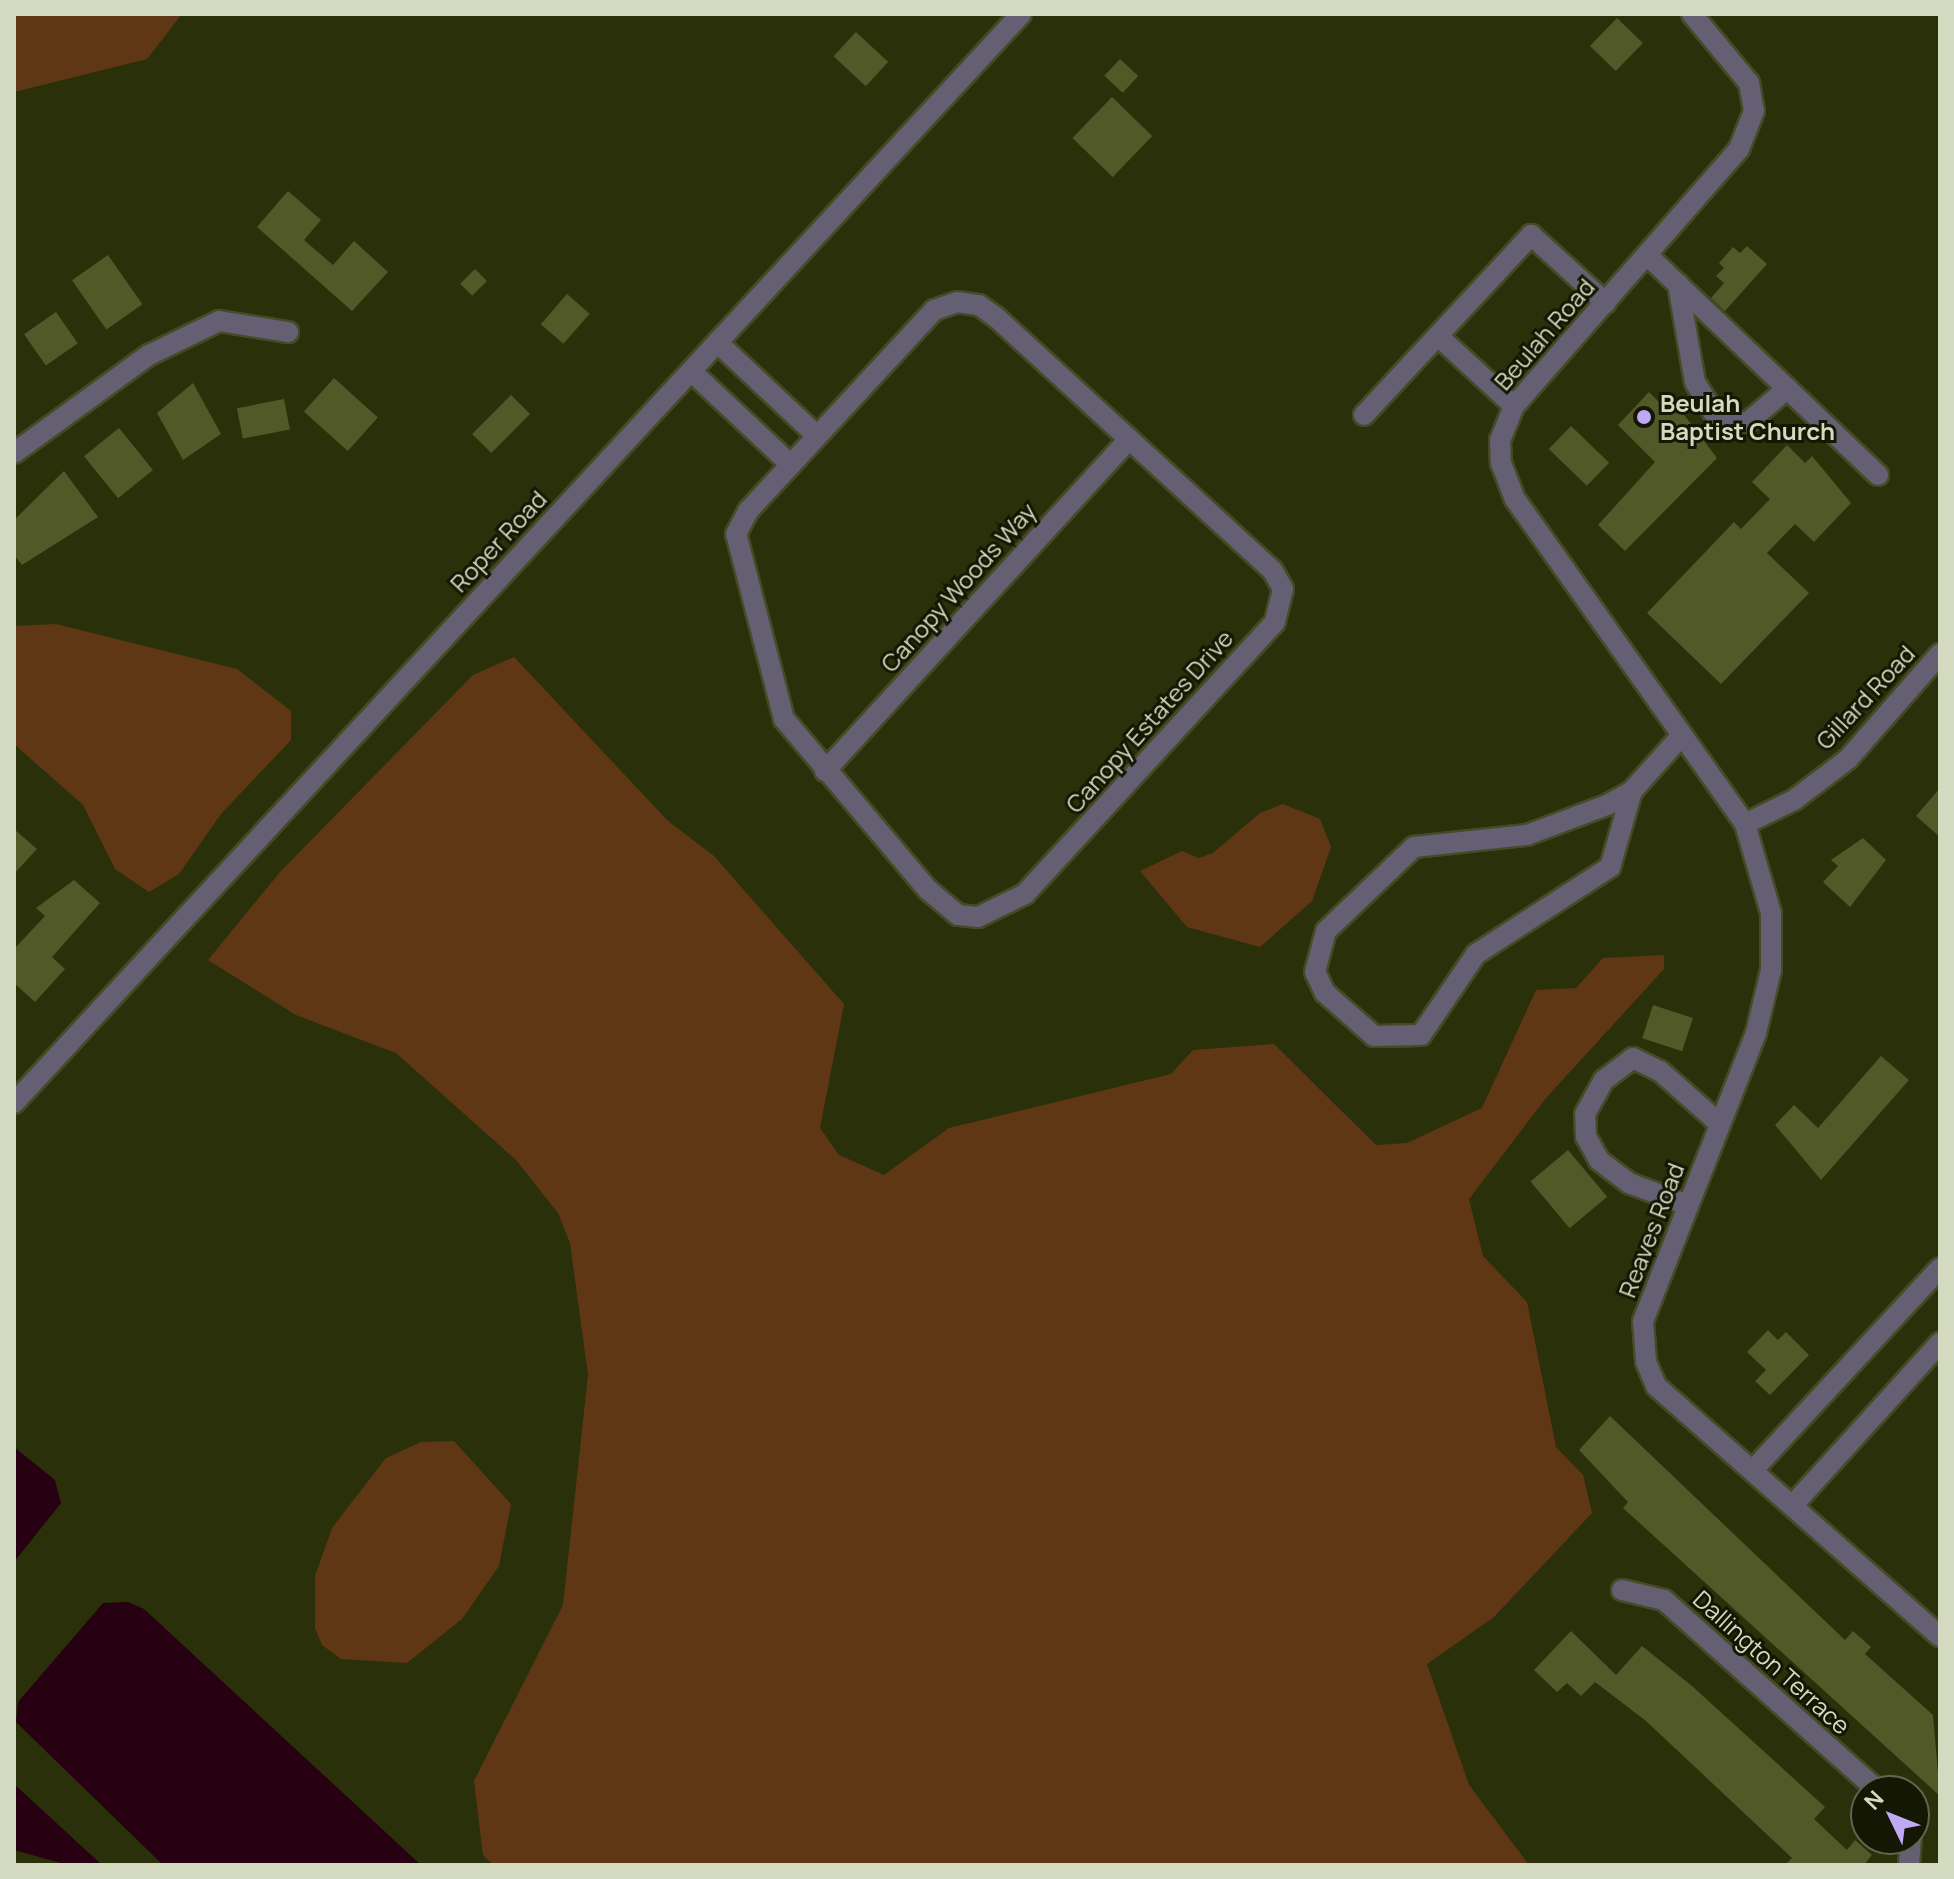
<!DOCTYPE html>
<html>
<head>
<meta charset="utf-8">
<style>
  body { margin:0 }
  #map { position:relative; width:1954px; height:1879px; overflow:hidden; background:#2a3009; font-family:Manrope,sans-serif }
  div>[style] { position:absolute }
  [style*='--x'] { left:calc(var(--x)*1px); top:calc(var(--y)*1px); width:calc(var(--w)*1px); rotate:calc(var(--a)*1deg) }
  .green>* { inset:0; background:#603715 }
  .water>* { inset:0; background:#270112 }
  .building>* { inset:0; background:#505927; transform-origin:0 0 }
  .roads { filter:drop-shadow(2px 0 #454b26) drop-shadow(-2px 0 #454b26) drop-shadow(0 2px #454b26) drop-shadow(0 -2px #454b26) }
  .minor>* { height:20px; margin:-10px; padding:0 10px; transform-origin:10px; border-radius:10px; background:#655f73 }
  .dots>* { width:22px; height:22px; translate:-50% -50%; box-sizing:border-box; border:4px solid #131703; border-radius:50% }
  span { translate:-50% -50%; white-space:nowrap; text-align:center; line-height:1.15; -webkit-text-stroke:6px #131703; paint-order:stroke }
  .street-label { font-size:24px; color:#d3dabf }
  .poi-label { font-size:24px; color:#d3dabf; font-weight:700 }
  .left { translate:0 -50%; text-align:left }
  .frame { position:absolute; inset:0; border:16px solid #d3dabf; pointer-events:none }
  .north { position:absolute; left:1850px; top:1775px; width:80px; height:80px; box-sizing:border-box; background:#131703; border:2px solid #60654e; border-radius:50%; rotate:313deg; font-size:22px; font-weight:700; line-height:32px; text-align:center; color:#d3dabf }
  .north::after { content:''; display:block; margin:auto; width:28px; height:36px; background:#bfa9f4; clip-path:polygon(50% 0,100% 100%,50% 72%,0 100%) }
</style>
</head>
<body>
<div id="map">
  <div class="green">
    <i style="clip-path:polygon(14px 14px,182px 14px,147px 59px,14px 92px)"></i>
    <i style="clip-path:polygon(56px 624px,237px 669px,291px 711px,291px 740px,221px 814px,179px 874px,149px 892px,115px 869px,83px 805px,14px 744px,14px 626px)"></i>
    <i style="clip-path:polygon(514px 657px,668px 821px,714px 856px,844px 1004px,820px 1128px,839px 1155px,884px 1175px,949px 1128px,1171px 1074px,1193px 1050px,1274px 1044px,1376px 1145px,1407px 1143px,1482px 1108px,1536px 990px,1576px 988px,1603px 958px,1664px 955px,1664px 969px,1546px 1098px,1469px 1199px,1483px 1256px,1527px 1302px,1556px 1447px,1583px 1475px,1592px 1513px,1494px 1617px,1427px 1664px,1469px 1785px,1529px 1865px,493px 1865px,483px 1855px,474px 1781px,563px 1605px,588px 1375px,570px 1243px,558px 1213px,516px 1160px,396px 1053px,296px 1015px,208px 960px,280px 872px,473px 675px)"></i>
    <i style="clip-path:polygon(1283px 804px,1320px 819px,1331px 847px,1312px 901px,1260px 947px,1187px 927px,1140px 871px,1182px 851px,1199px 858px,1213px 853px,1260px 813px)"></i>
    <i style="clip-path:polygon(454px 1441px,511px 1504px,499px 1566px,462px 1619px,407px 1663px,341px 1659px,322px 1645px,315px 1628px,315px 1576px,332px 1528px,386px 1458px,421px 1442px)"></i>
  </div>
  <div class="water">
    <i style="clip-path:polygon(14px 1447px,55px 1480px,61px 1503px,14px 1562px)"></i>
    <i style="clip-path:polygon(128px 1602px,144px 1609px,421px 1865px,163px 1865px,16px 1722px,18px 1702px,103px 1603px)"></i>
    <i style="clip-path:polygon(14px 1784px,102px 1865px,68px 1865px,14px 1850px)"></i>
  </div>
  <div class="building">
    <i style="left:1617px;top:18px;width:36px;height:39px;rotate:44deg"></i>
    <i style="left:856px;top:32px;width:44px;height:33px;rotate:43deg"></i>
    <i style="left:1120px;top:59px;width:25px;height:23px;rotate:43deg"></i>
    <i style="left:1112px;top:97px;width:56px;height:57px;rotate:44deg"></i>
    <i style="clip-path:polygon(288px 191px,321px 220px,304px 240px,326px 259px,333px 265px,354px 241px,388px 272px,352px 311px,257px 227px)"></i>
    <i style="clip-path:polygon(1747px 246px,1767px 264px,1725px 311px,1711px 298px,1724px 283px,1716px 276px,1724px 268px,1719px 263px,1733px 247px,1740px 253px)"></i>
    <i style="left:108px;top:255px;width:60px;height:44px;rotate:55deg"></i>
    <i style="left:475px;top:269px;width:17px;height:21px;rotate:45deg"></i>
    <i style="left:567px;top:294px;width:30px;height:40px;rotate:41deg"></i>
    <i style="left:56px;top:312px;width:38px;height:39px;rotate:55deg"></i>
    <i style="left:334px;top:378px;width:59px;height:45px;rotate:42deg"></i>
    <i style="clip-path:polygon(193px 383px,221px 434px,183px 460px,157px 413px)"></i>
    <i style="clip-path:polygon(1649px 392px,1664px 407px,1672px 399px,1717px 458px,1625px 551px,1598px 525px,1655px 462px,1618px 425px)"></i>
    <i style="left:511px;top:395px;width:27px;height:55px;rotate:45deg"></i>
    <i style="left:284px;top:399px;width:31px;height:48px;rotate:79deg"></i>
    <i style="left:1571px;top:426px;width:53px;height:32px;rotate:44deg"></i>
    <i style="left:119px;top:428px;width:54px;height:45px;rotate:51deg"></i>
    <i style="clip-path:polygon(1787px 445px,1805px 463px,1812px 456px,1851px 503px,1814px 542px,1795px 524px,1767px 553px,1809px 593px,1721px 684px,1647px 613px,1734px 522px,1741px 529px,1770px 499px,1752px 482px)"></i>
    <i style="clip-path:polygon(64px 471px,98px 517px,22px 565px,14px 555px,14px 520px)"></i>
    <i style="clip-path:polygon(1940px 788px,1940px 837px,1916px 816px)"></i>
    <i style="clip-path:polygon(14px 829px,37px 849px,14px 874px)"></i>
    <i style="clip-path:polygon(1863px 838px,1886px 860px,1850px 907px,1823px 882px,1838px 866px,1831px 860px)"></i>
    <i style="clip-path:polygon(74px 880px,100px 903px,52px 957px,65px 969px,35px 1002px,14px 983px,14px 949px,45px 916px,36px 908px)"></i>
    <i style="left:1653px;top:1005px;width:42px;height:35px;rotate:18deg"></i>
    <i style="clip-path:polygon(1881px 1056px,1909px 1080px,1821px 1180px,1775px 1125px,1794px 1105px,1818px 1128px)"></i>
    <i style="left:1568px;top:1150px;width:61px;height:49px;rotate:50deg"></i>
    <i style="clip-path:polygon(1768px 1330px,1778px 1340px,1786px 1332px,1809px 1355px,1770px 1395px,1755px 1381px,1766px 1370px,1747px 1352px)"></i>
    <i style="clip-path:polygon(1610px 1416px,1845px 1640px,1853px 1631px,1871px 1647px,1865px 1654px,1933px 1715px,1940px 1796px,1623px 1508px,1628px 1502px,1579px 1450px)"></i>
    <i style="clip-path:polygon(1571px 1631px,1616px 1675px,1642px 1646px,1692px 1686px,1825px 1807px,1814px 1819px,1847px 1850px,1855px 1840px,1872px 1855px,1864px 1865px,1785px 1865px,1792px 1858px,1646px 1721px,1595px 1682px,1581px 1696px,1567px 1683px,1557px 1692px,1534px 1670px)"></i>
  </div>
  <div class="roads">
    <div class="minor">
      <i style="--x:1692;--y:14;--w:89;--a:50.4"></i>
      <i style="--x:1749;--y:83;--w:28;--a:80"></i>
      <i style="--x:1754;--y:111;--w:41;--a:111.5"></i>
      <i style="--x:1739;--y:149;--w:342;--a:131.2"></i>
      <i style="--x:1514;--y:406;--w:37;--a:112"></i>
      <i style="--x:1500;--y:440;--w:23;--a:88"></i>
      <i style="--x:1501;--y:463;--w:39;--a:69"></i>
      <i style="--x:1515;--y:499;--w:398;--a:54.7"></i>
      <i style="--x:1745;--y:824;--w:93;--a:73.7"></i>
      <i style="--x:1771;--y:913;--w:57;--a:90"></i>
      <i style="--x:1771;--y:970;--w:65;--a:103.4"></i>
      <i style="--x:1756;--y:1033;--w:309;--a:111.4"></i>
      <i style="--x:1643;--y:1321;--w:41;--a:85.8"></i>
      <i style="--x:1646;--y:1362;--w:26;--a:67"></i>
      <i style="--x:1656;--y:1386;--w:378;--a:41.4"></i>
      <i style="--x:1647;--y:255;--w:319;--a:43.6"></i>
      <i style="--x:1678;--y:284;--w:99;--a:80.2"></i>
      <i style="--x:1695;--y:382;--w:35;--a:59"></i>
      <i style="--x:1713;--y:412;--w:20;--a:33"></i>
      <i style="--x:1730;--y:423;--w:18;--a:-3"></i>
      <i style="--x:1748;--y:422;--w:52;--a:-40.4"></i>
      <i style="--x:957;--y:302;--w:22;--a:8"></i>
      <i style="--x:979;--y:305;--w:22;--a:36"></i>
      <i style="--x:997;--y:318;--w:374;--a:42.5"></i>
      <i style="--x:1273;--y:571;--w:21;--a:61"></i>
      <i style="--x:1283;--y:589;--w:34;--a:104"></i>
      <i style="--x:1275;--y:622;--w:369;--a:132.6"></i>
      <i style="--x:1025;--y:894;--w:52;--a:153.9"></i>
      <i style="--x:978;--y:917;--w:20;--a:-174"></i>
      <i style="--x:958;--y:915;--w:39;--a:-140"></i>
      <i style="--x:928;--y:890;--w:224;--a:-130.1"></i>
      <i style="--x:784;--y:719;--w:191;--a:-104.5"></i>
      <i style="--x:736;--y:534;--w:26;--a:-62"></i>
      <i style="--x:748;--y:511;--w:274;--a:-47.2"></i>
      <i style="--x:934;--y:310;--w:24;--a:-19"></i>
      <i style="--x:1438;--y:336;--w:103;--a:42.6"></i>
      <i style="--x:717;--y:342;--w:137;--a:43.2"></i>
      <i style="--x:691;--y:371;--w:137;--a:43.2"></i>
      <i style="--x:1364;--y:415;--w:246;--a:-47.1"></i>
      <i style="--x:1531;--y:235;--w:101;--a:42.2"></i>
      <i style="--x:14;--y:453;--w:167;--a:-36"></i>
      <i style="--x:149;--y:355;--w:78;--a:-25.9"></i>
      <i style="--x:219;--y:321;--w:70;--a:9.1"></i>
      <i style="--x:825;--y:771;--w:450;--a:-47.5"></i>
      <i style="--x:1632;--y:791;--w:79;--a:106.1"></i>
      <i style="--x:1610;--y:867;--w:160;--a:147"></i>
      <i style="--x:1476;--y:954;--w:98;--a:124.2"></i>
      <i style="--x:1421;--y:1035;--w:47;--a:178.8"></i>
      <i style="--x:1374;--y:1036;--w:65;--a:-138.7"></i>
      <i style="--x:1325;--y:993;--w:23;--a:-115"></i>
      <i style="--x:1315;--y:972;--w:42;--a:-75"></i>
      <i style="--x:1326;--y:931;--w:122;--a:-43.7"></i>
      <i style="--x:1414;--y:847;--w:114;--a:-6.1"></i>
      <i style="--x:1527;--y:835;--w:85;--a:-20.6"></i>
      <i style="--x:1607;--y:805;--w:29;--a:-29"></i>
      <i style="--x:1632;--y:791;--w:75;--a:-48.2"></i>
      <i style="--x:1745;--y:824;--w:55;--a:-26.1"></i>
      <i style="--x:1794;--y:800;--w:68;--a:-37.2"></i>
      <i style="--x:1848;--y:759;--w:140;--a:-48.8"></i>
      <i style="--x:14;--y:1103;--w:1483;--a:-47.24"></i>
      <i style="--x:1688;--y:1205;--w:63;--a:-159.6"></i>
      <i style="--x:1629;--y:1183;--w:38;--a:-143"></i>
      <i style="--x:1599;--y:1160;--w:26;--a:-119"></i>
      <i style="--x:1586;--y:1137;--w:23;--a:-92"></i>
      <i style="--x:1585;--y:1114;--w:39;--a:-61"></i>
      <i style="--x:1604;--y:1080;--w:36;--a:-37"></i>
      <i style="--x:1633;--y:1058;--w:30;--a:26"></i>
      <i style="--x:1660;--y:1071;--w:80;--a:41.5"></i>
      <i style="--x:1753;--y:1470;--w:275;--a:-47.2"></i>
      <i style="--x:1793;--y:1505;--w:219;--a:-47.8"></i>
      <i style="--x:1622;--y:1590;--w:43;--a:13.4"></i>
      <i style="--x:1664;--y:1600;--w:287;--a:41.7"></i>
      <i style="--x:1909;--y:1865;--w:26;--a:-86"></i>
    </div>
  </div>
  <div class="dots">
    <i style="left:1644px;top:417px;background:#bfa9f4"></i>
  </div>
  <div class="street-label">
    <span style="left:1544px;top:334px;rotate:-49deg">Beulah Road</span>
    <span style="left:498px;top:541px;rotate:-47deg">Roper Road</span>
    <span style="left:958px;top:587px;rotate:-48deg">Canopy Woods Way</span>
    <span style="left:1865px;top:697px;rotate:-47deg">Gillard Road</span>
    <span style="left:1149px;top:721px;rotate:-48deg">Canopy Estates Drive</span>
    <span style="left:1651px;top:1230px;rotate:-69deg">Reaves Road</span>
    <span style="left:1772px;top:1662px;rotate:42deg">Dallington Terrace</span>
  </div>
  <div class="poi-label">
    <span class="left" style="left:1660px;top:417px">Beulah<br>Baptist Church</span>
  </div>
  <div class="frame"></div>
  <div class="north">N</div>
</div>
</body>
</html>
